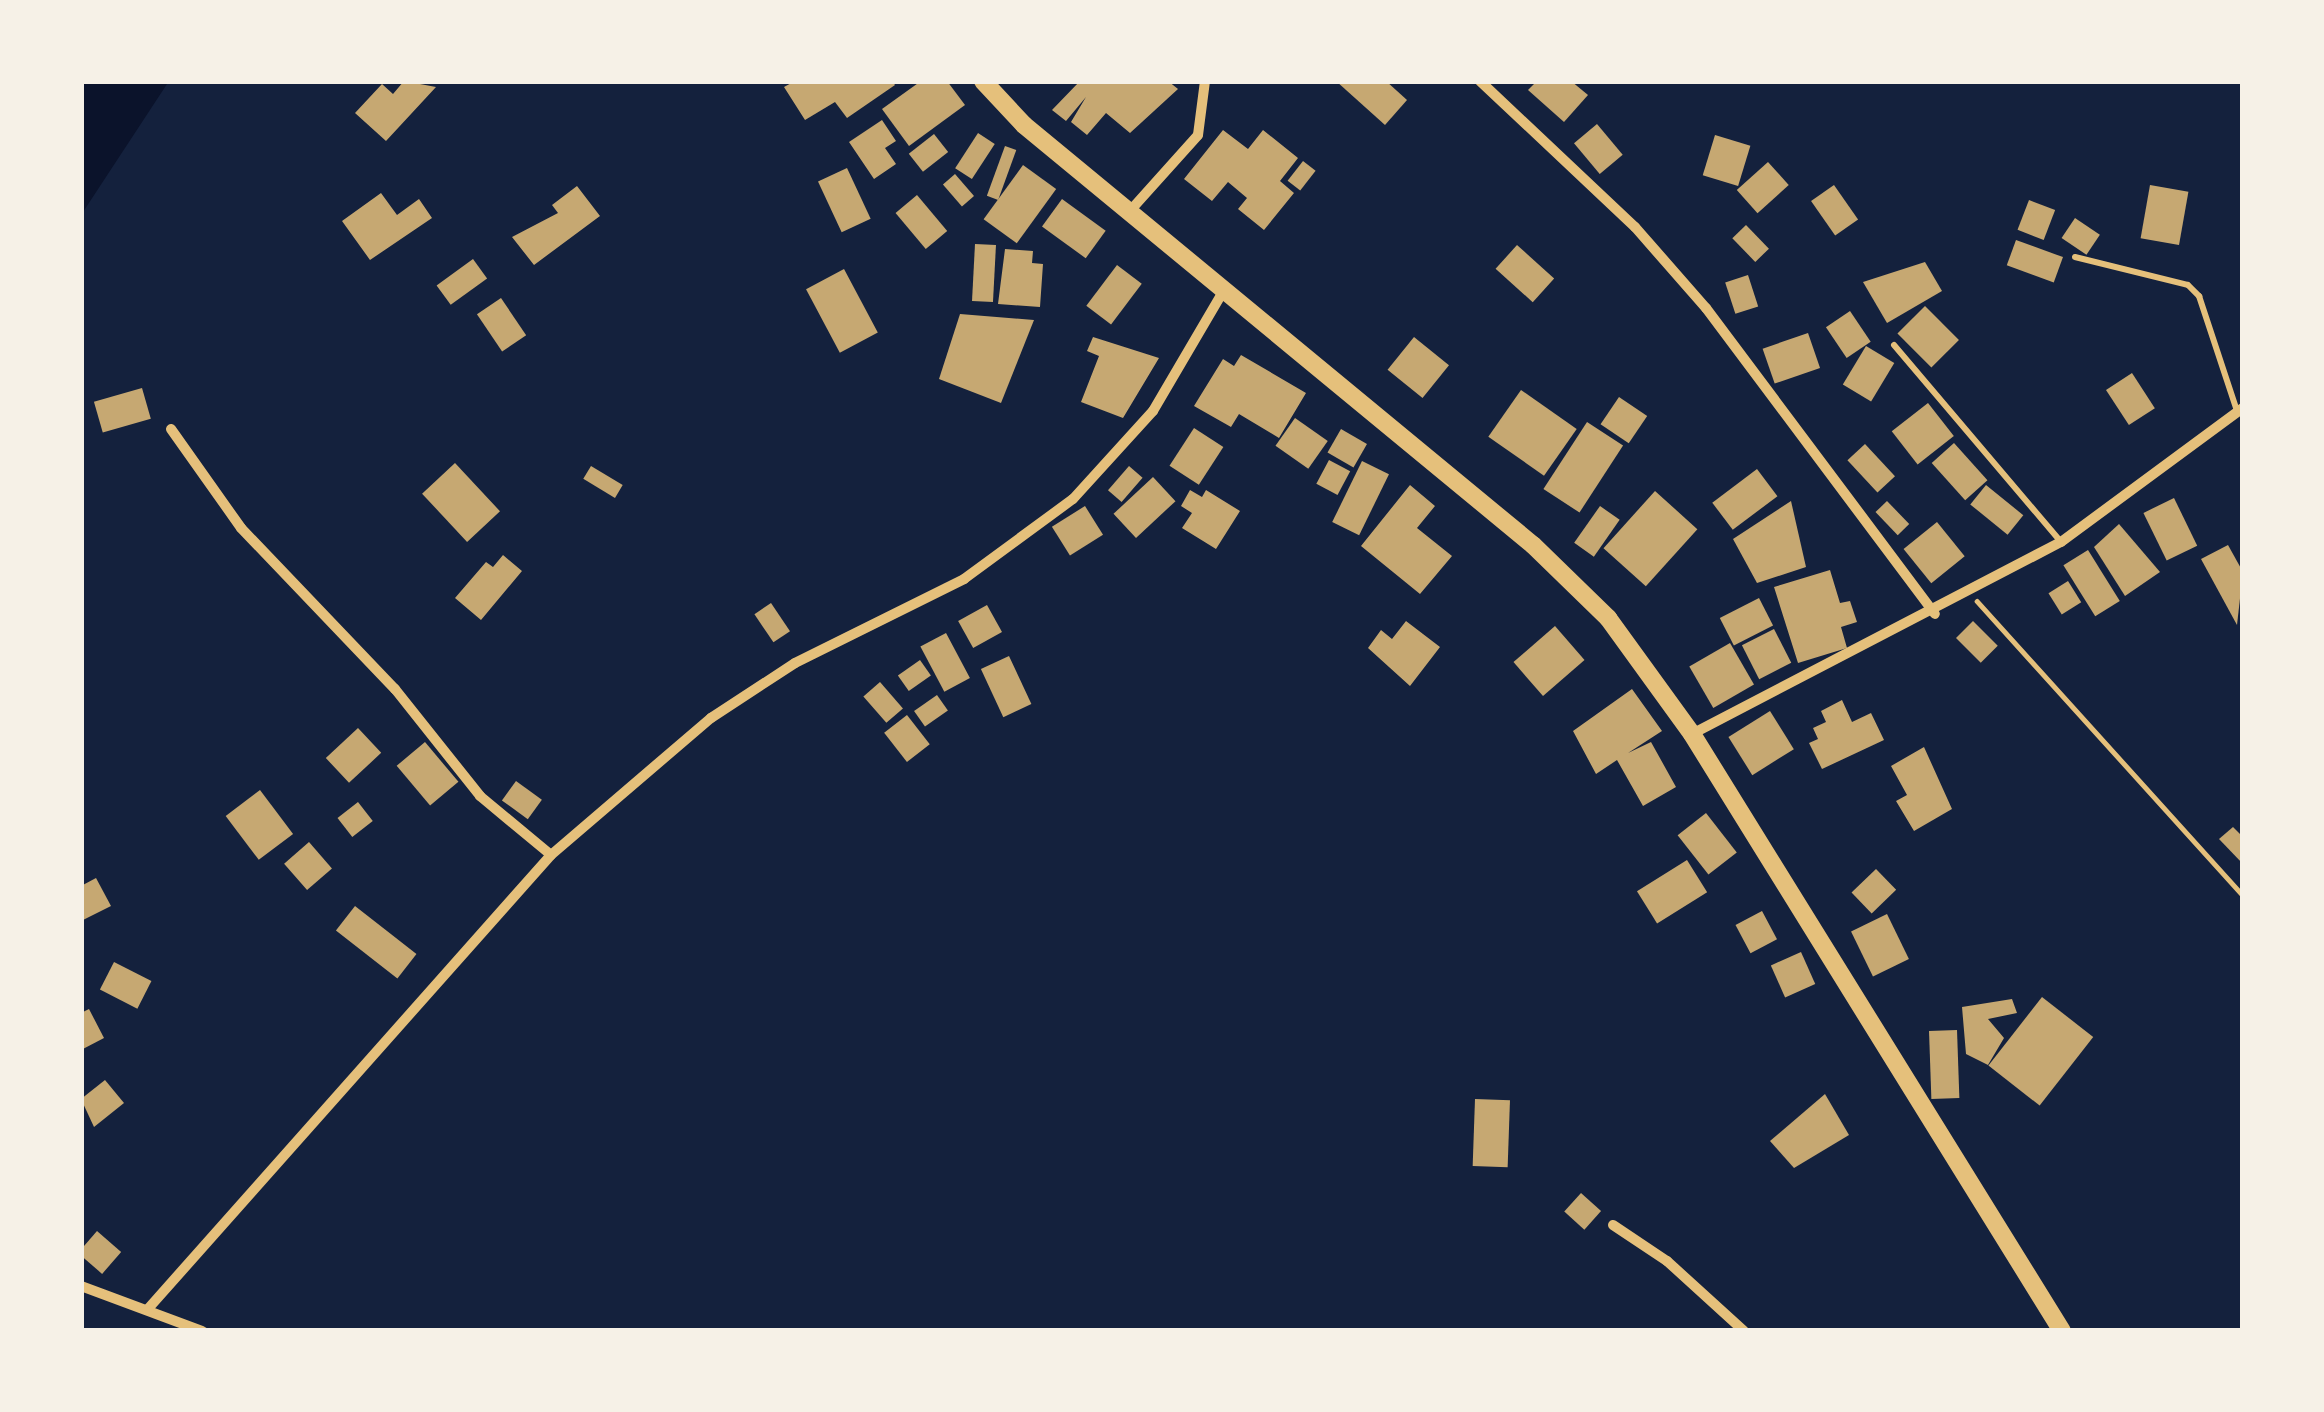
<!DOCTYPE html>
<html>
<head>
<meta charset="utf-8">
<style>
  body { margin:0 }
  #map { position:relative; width:2324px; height:1412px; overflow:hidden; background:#14213d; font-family:"Open Sans",sans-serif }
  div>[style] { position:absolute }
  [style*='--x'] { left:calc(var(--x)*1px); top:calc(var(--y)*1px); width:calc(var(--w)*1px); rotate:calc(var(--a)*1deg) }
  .water>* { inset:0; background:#0b132b }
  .building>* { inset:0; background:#c6a872; transform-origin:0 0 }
  .path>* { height:4.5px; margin:-2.25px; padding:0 2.25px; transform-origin:2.25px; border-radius:2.25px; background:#e5c07b }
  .service>* { height:6px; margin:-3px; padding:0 3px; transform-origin:3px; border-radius:3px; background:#e5c07b }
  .minor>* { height:10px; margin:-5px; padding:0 5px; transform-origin:5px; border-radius:5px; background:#e5c07b }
  .trunk>* { height:18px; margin:-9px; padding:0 9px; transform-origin:9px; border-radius:9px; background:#e5c07b }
  span { translate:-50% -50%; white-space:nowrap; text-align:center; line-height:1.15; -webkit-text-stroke:9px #f6f1e7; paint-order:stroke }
  .frame { position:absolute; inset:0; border:84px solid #f6f1e7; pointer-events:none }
</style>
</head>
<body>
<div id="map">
  <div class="water">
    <i style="clip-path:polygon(81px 81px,169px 81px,81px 215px)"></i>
  </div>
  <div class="building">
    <i style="clip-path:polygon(404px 81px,436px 87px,386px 141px,355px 113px,382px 84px,393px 94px)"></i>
    <i style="clip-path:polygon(795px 81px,892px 81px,895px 85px,847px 118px,835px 102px,805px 120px,784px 87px)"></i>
    <i style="clip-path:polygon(921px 81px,947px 81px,965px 105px,909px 146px,882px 109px)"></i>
    <i style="clip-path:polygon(1080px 81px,1168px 81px,1178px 89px,1130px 133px,1106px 113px,1087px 135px,1071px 122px,1086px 97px,1066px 121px,1052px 110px)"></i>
    <i style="clip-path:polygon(1336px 81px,1386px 81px,1407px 100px,1385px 125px)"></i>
    <i style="clip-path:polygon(1537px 81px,1571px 81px,1588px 95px,1564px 122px,1528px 90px)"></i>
    <i style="clip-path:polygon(882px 120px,896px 141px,885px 148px,896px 164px,874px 179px,849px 142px)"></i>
    <i style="left:1597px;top:124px;width:40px;height:30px;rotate:50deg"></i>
    <i style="clip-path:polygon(1223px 130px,1248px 149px,1263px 130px,1298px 158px,1280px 181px,1294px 193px,1264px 230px,1238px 209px,1247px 198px,1228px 182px,1212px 201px,1184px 179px)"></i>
    <i style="left:978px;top:133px;width:20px;height:42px;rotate:33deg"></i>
    <i style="left:934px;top:134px;width:23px;height:32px;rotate:52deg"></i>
    <i style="left:1715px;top:135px;width:37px;height:42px;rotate:17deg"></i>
    <i style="left:1005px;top:146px;width:12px;height:53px;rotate:20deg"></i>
    <i style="left:1303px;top:161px;width:16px;height:25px;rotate:38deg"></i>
    <i style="left:1768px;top:162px;width:31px;height:42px;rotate:48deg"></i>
    <i style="left:1023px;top:165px;width:41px;height:67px;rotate:36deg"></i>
    <i style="left:847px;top:168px;width:56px;height:32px;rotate:65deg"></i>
    <i style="left:955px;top:174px;width:29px;height:16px;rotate:49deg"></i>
    <i style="left:1834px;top:185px;width:42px;height:28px;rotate:55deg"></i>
    <i style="left:2150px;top:185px;width:39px;height:54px;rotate:10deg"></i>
    <i style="clip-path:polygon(577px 186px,600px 216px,534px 265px,512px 237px,558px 213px,552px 205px)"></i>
    <i style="clip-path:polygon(381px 193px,397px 215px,419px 199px,432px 218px,370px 260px,342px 221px)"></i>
    <i style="left:917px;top:195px;width:47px;height:28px;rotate:50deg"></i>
    <i style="left:1062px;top:199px;width:54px;height:34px;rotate:36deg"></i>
    <i style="left:2029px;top:200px;width:28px;height:32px;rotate:21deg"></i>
    <i style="left:2075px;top:218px;width:30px;height:24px;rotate:34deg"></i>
    <i style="left:1746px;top:225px;width:33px;height:19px;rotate:46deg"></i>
    <i style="left:2016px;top:240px;width:50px;height:27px;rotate:20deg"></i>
    <i style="left:975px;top:244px;width:21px;height:57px;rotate:3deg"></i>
    <i style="left:1517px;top:245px;width:50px;height:32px;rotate:42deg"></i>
    <i style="clip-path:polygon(1005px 249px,1033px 251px,1032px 263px,1043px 264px,1040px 307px,998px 304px)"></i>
    <i style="left:473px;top:259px;width:24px;height:45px;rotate:54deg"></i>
    <i style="clip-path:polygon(1925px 262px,1942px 291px,1887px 323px,1863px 282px)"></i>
    <i style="left:1117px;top:265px;width:31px;height:51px;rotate:37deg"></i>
    <i style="left:844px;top:269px;width:72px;height:43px;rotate:62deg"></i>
    <i style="left:1748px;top:275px;width:33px;height:24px;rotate:72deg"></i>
    <i style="left:501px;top:298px;width:45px;height:29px;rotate:56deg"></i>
    <i style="left:1925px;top:306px;width:48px;height:39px;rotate:45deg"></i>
    <i style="left:1850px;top:311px;width:37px;height:29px;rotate:56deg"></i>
    <i style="clip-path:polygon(960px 314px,1034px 320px,1001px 403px,939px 379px)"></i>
    <i style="left:1808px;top:333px;width:37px;height:48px;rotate:71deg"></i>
    <i style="clip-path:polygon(1093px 337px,1159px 358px,1123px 418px,1081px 402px,1099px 356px,1087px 351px)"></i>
    <i style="left:1414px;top:337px;width:45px;height:42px;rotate:39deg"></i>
    <i style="left:1866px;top:346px;width:33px;height:45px;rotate:31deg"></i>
    <i style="clip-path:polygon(1241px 355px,1306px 393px,1279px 438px,1239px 414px,1231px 427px,1194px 406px,1223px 359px,1234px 366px)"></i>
    <i style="left:2132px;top:373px;width:42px;height:31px;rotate:57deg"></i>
    <i style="left:142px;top:388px;width:32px;height:50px;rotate:74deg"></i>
    <i style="left:1521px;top:390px;width:68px;height:57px;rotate:35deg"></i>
    <i style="left:1619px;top:397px;width:34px;height:33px;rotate:34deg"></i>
    <i style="left:1928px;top:403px;width:42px;height:46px;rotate:52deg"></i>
    <i style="left:1295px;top:418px;width:40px;height:34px;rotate:35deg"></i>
    <i style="left:1587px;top:422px;width:43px;height:80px;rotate:33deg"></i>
    <i style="left:1194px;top:428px;width:35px;height:45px;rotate:33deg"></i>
    <i style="left:1341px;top:429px;width:30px;height:27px;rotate:30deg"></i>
    <i style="left:1954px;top:443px;width:50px;height:30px;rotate:48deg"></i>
    <i style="left:1865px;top:444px;width:44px;height:24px;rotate:47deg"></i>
    <i style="left:1329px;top:460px;width:24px;height:27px;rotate:28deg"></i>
    <i style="left:1362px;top:461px;width:30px;height:68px;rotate:26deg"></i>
    <i style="left:455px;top:463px;width:66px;height:45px;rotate:47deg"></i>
    <i style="left:591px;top:466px;width:37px;height:15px;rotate:31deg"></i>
    <i style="left:1129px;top:466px;width:18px;height:32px;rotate:41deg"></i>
    <i style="left:1757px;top:469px;width:34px;height:56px;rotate:53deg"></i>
    <i style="left:1153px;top:477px;width:33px;height:54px;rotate:47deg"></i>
    <i style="clip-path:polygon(1410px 485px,1435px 506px,1417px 528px,1452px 556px,1420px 594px,1361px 546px)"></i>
    <i style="left:1986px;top:485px;width:48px;height:25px;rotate:39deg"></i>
    <i style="clip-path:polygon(1190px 490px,1202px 497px,1206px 490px,1240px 511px,1216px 549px,1182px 528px,1192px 513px,1181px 506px)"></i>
    <i style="left:1655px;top:491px;width:57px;height:77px;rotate:42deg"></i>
    <i style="left:2174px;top:498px;width:53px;height:34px;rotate:64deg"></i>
    <i style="clip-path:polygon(1791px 501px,1806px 567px,1757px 583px,1733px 539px)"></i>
    <i style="left:1887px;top:501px;width:32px;height:16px;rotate:46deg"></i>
    <i style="left:1085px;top:506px;width:34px;height:39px;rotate:58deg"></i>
    <i style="left:1600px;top:506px;width:24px;height:45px;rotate:35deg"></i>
    <i style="left:1937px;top:522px;width:44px;height:43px;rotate:51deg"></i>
    <i style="clip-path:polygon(2119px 524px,2160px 572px,2125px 596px,2094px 547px)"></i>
    <i style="clip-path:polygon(2228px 545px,2243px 572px,2237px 625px,2201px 559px)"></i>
    <i style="left:2088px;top:550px;width:60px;height:29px;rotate:58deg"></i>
    <i style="clip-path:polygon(503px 555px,522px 571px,481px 620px,455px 598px,486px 562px,493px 567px)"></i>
    <i style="clip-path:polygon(1830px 570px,1840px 603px,1850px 601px,1857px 622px,1841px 627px,1847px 648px,1798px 663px,1774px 587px)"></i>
    <i style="left:2068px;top:581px;width:25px;height:23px;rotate:58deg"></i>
    <i style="left:1759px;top:598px;width:31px;height:44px;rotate:63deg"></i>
    <i style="left:771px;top:603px;width:34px;height:20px;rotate:56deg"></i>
    <i style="left:987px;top:605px;width:31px;height:33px;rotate:61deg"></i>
    <i style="clip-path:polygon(1406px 621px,1440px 647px,1410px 686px,1368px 648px,1381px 630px,1392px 639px)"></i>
    <i style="left:1973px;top:621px;width:35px;height:24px;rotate:45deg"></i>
    <i style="left:1555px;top:626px;width:45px;height:55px;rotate:49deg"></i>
    <i style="left:1774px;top:629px;width:38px;height:36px;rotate:63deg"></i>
    <i style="left:946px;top:633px;width:51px;height:29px;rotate:62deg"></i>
    <i style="left:1730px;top:643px;width:48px;height:47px;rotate:60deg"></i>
    <i style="left:1009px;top:656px;width:53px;height:31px;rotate:65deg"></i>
    <i style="left:920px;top:660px;width:19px;height:27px;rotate:55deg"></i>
    <i style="left:880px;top:682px;width:35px;height:22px;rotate:49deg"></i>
    <i style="clip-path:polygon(1632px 689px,1662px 731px,1628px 753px,1651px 742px,1676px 787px,1643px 806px,1617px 760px,1596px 774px,1573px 731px)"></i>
    <i style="left:937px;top:695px;width:19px;height:28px;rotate:55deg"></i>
    <i style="clip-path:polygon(1842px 700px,1852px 722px,1871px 713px,1884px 740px,1822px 769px,1809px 743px,1818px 739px,1813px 728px,1826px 722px,1821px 711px)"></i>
    <i style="left:1770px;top:711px;width:45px;height:49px;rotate:58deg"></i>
    <i style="left:907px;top:715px;width:37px;height:29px;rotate:52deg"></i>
    <i style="left:358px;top:728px;width:34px;height:44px;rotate:47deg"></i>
    <i style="left:425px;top:742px;width:52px;height:37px;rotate:50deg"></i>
    <i style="clip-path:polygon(1924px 747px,1952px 809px,1914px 831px,1896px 801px,1907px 795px,1891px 766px)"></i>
    <i style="left:516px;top:781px;width:32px;height:24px;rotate:36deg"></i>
    <i style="left:260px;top:790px;width:55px;height:43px;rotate:53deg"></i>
    <i style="left:358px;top:802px;width:24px;height:26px;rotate:52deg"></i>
    <i style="left:1706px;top:813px;width:50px;height:36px;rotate:52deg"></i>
    <i style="clip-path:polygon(2233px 827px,2243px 837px,2243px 864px,2219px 839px)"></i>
    <i style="left:309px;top:842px;width:35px;height:33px;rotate:49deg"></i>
    <i style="left:1687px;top:860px;width:38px;height:59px;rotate:58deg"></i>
    <i style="left:1876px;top:869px;width:29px;height:34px;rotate:46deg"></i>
    <i style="clip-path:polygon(96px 878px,111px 906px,81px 921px,81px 886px)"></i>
    <i style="left:355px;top:906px;width:78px;height:31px;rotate:38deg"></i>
    <i style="left:1762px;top:911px;width:32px;height:30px;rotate:62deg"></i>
    <i style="left:1887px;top:914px;width:50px;height:40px;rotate:64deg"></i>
    <i style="left:1801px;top:952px;width:35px;height:33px;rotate:66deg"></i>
    <i style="left:114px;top:962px;width:42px;height:31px;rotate:27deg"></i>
    <i style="left:2042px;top:997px;width:65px;height:87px;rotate:38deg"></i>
    <i style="clip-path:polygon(2012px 999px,2017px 1013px,1988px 1019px,2004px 1038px,1988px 1065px,1966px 1054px,1962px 1007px)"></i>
    <i style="clip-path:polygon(89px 1009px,104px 1038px,81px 1050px,81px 1013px)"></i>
    <i style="left:1957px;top:1030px;width:68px;height:28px;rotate:88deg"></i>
    <i style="clip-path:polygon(105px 1080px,124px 1103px,94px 1127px,81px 1099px)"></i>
    <i style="clip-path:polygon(1825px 1094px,1849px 1135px,1794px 1168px,1770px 1141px)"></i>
    <i style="left:1475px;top:1099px;width:35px;height:67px;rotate:2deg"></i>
    <i style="left:1581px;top:1193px;width:27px;height:25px;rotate:42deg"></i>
    <i style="left:97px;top:1231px;width:32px;height:29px;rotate:41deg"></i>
  </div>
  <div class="path">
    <i style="--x:1977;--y:601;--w:396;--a:47.9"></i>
  </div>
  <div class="service">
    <i style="--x:2075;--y:257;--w:116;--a:13.9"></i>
    <i style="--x:2188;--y:285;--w:16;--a:45"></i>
    <i style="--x:2199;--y:296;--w:121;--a:71.7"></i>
    <i style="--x:1894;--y:345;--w:258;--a:49.7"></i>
  </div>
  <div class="minor">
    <i style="--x:1480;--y:81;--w:213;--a:43.3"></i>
    <i style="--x:1635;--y:227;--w:108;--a:48.8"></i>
    <i style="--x:1706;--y:308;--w:382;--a:53.2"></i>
    <i style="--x:1129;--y:212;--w:103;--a:-48.1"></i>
    <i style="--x:1198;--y:135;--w:54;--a:-82.6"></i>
    <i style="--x:171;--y:429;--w:121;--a:54.7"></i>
    <i style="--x:241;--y:528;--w:223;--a:46.3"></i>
    <i style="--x:395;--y:689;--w:137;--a:51.5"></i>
    <i style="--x:480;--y:796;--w:92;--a:39.7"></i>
    <i style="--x:1692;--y:734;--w:416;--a:-27.5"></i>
    <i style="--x:2061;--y:542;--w:226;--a:-36.4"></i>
    <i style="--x:1613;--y:1225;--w:65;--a:33.7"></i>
    <i style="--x:1667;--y:1261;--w:104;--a:42.3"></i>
    <i style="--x:81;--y:1286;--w:129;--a:20.4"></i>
    <i style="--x:147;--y:1310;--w:608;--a:-48.4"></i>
    <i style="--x:551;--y:855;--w:211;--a:-40.6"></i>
    <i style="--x:711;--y:718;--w:100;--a:-33.2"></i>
    <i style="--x:795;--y:663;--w:189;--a:-26.4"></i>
    <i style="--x:964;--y:579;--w:135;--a:-36.3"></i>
    <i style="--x:1073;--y:499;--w:119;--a:-47.7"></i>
    <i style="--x:1153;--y:411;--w:140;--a:-59.6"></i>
  </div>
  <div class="trunk">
    <i style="--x:983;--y:81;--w:60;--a:47"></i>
    <i style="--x:1024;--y:125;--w:660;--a:39.53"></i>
    <i style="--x:1533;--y:545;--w:105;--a:44.2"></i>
    <i style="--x:1608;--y:618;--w:143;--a:54.1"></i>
    <i style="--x:1692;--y:734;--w:702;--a:58.21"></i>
  </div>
  <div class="frame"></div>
</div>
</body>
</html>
